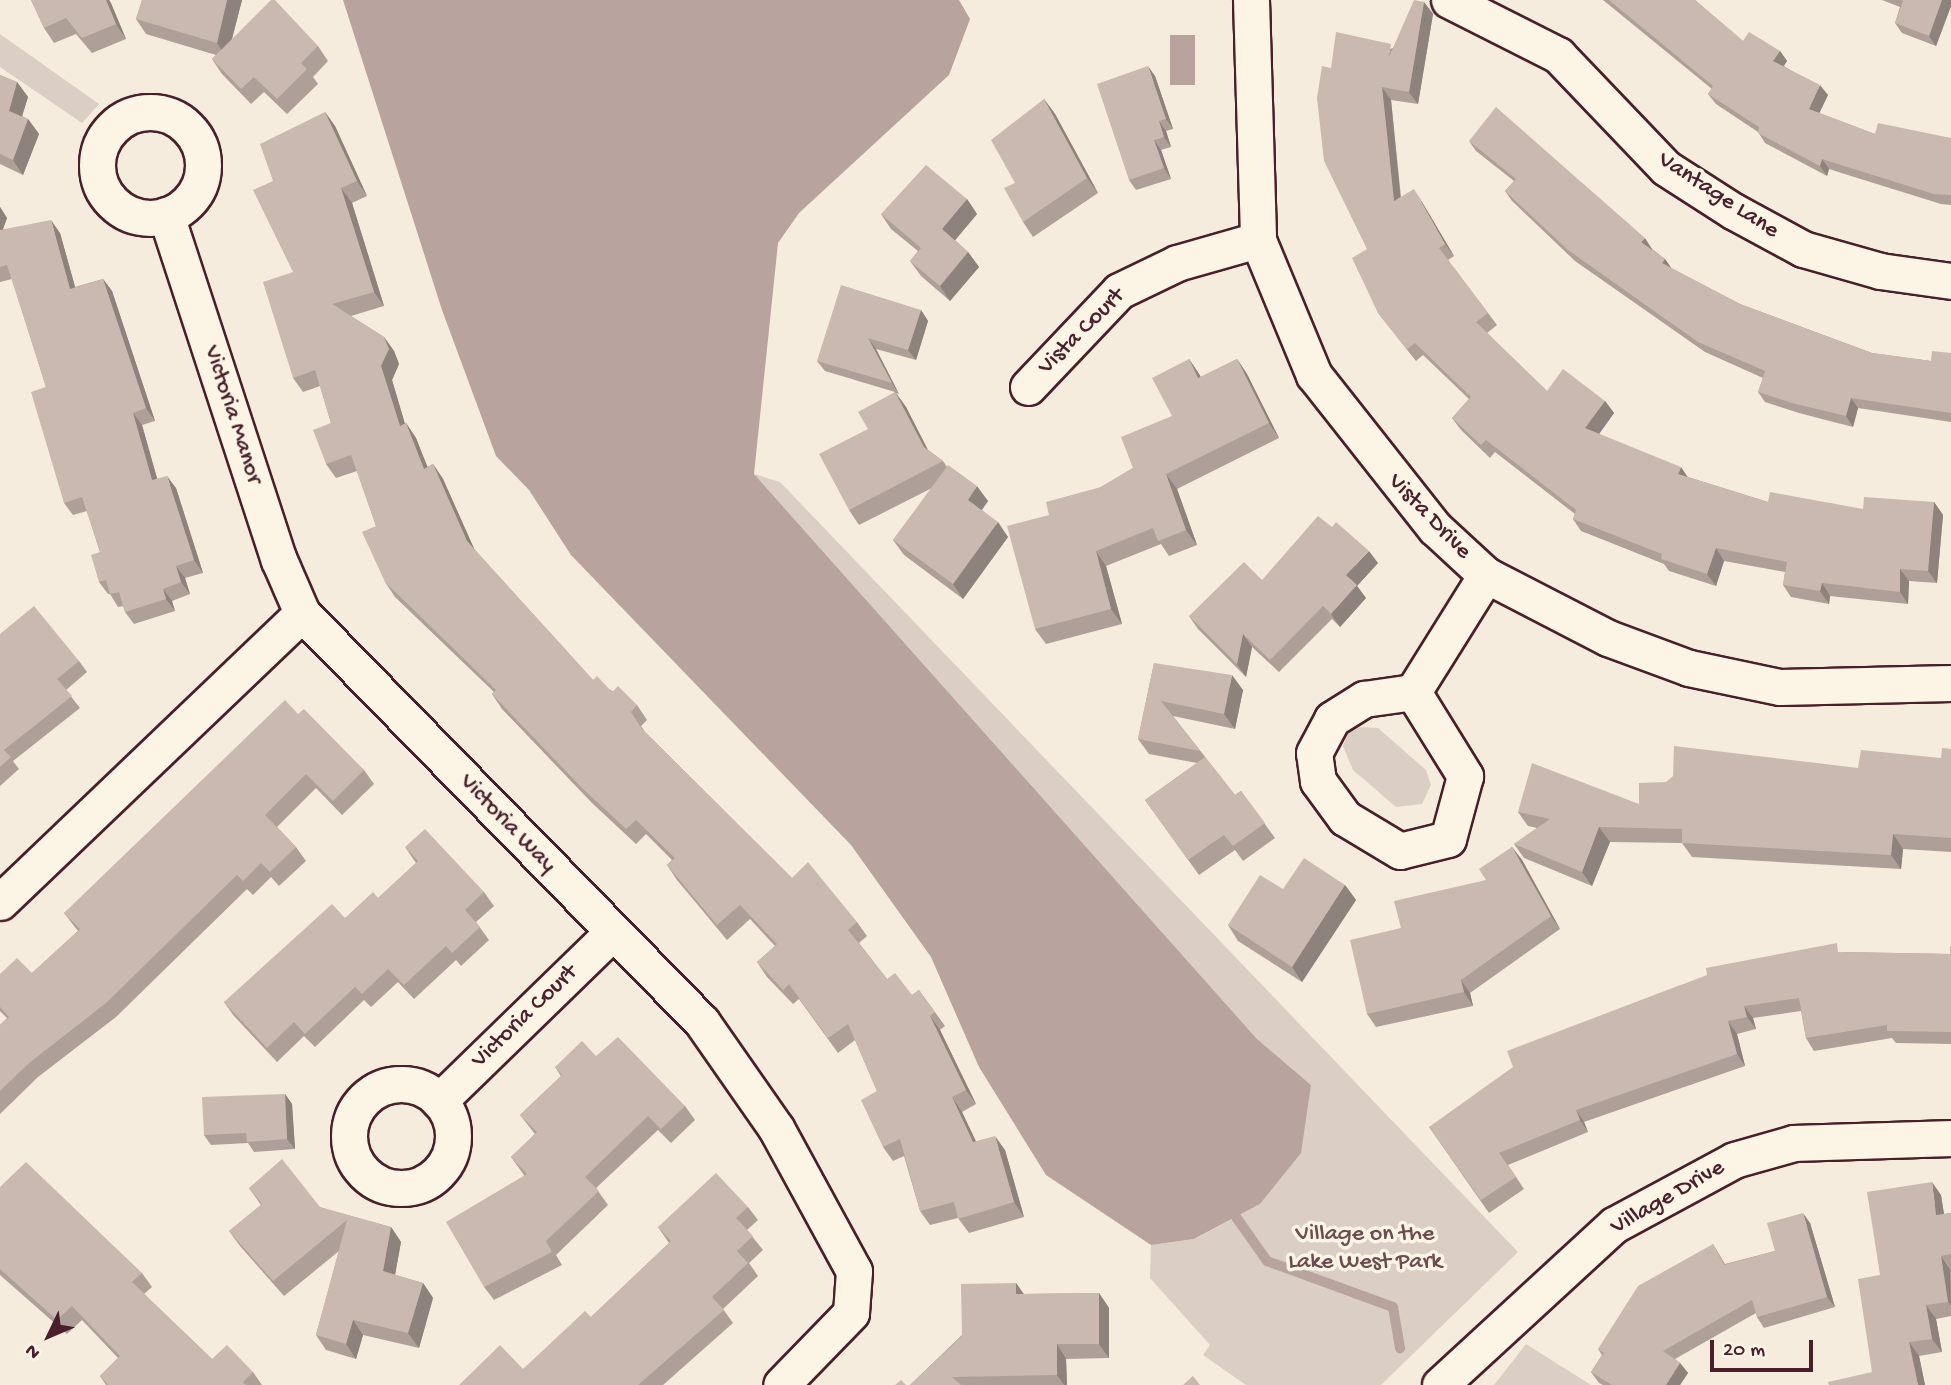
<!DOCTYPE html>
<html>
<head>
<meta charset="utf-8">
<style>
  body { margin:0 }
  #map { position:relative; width:1951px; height:1385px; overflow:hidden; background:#f5ecde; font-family:"Gochi Hand",sans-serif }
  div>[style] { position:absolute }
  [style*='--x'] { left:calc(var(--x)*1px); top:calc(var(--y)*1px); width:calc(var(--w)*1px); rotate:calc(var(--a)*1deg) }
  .green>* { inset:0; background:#dbcec4 }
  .water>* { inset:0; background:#b8a39e; transform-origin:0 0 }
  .stream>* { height:10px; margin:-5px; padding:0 5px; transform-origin:5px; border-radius:5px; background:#b8a39e }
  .roads { filter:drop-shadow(2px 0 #4a1f2b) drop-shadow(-2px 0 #4a1f2b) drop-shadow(0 2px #4a1f2b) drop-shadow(0 -2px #4a1f2b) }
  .street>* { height:35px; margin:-17.5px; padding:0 17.5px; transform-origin:17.5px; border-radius:17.5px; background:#fcf5e5 }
  .street>.ring { margin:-17.5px; padding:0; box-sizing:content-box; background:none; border:35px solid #fcf5e5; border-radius:50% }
  .wall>* { inset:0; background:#ae9f98 }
  .shaded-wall>* { inset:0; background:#8d827c }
  .building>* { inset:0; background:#cab9b1 }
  span { translate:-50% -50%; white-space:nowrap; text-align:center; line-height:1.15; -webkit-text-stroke:7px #fcf5e5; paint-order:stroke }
  .street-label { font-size:24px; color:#4a1f2b }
  .park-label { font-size:24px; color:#6e4b51 }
  .north { position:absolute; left:14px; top:1301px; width:70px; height:70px; -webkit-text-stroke:5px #fcf5e5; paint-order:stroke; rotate:226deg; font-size:19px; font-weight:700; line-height:28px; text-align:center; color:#4a1f2b }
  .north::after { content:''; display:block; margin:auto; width:24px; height:32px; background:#4a1f2b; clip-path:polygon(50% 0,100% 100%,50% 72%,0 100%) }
  .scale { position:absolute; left:1710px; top:1340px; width:103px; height:32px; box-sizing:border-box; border:4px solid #4a1f2b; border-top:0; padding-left:9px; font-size:21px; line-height:24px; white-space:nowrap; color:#4a1f2b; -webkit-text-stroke:5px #fcf5e5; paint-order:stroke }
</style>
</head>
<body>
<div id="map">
  <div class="green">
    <i style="clip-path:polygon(0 34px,99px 104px,82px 123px,0 67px)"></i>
    <i style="clip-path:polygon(754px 474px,780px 482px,1518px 1252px,1381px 1385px,1246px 1385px,1203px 1355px,1210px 1345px,1150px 1278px,1151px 1245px,1195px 1239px,1260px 1204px,1311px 1085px,1257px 1039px)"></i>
    <i style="clip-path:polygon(1360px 727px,1378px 728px,1426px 770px,1431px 785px,1422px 804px,1396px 807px,1353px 770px,1343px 746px,1348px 732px)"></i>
    <i style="clip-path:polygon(1526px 1344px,1591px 1385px,1494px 1385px)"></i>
  </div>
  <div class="water">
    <i style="clip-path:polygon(343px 0,959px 0,970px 19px,949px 75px,799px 213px,778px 243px,754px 474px,1257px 1039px,1311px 1085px,1301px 1153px,1260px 1204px,1194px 1239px,1151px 1245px,1046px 1175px,979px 1067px,931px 957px,851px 845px,571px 555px,529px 490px,496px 456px,442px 310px)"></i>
    <i style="left:1170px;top:35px;width:25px;height:50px"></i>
  </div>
  <div class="stream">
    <i style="--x:1236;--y:1217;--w:54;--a:54.8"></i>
    <i style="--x:1267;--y:1261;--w:134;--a:20.1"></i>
    <i style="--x:1393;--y:1307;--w:42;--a:80.3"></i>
  </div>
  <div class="roads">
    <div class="street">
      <i style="--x:1251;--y:0;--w:240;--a:88.3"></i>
      <i style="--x:1258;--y:240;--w:146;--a:67.5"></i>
      <i style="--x:1314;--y:375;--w:195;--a:51.7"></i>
      <i style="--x:1435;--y:528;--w:69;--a:42.7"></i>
      <i style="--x:1486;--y:575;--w:137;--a:27.3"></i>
      <i style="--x:1608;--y:638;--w:86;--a:20.3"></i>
      <i style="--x:1689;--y:668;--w:93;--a:11.8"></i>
      <i style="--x:1780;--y:687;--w:171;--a:-1.3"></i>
      <i style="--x:1449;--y:0;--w:122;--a:26.8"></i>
      <i style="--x:1558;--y:55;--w:156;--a:46.3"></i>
      <i style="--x:1666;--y:168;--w:80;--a:32.7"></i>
      <i style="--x:1733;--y:211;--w:80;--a:28.5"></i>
      <i style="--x:1803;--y:249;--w:80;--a:15.9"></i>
      <i style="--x:1880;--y:271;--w:72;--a:8"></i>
      <i class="ring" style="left:97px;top:112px;width:71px;height:71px"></i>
      <i style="--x:166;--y:215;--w:363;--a:71.9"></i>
      <i style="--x:279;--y:560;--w:58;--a:66.5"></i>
      <i style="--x:302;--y:613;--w:572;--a:45.64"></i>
      <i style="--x:702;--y:1022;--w:129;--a:55.1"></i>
      <i style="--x:776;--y:1128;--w:163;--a:61.4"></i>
      <i style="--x:854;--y:1271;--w:42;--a:94.1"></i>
      <i style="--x:851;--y:1313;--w:100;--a:134.2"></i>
      <i style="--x:1028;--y:387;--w:132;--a:-46.5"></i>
      <i style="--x:1119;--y:291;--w:64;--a:-25.8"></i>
      <i style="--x:1177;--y:263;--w:84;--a:-15.9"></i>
      <i style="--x:1413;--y:692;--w:99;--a:58.2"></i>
      <i style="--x:1465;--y:776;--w:65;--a:105.1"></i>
      <i style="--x:1448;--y:839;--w:49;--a:166"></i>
      <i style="--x:1400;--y:851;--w:64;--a:-149"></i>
      <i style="--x:1345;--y:818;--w:46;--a:-126.1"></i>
      <i style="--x:1318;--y:781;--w:28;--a:-98"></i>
      <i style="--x:1314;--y:753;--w:38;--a:-62"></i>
      <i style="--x:1332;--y:719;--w:38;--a:-32"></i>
      <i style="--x:1364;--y:699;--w:49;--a:-8.1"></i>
      <i style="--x:1413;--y:692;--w:138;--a:-58"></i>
      <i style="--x:0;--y:902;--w:418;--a:-43.7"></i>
      <i class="ring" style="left:349px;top:1084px;width:69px;height:69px"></i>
      <i style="--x:439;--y:1101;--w:241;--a:-44.2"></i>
      <i style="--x:1440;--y:1385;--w:236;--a:-42.6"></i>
      <i style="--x:1614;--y:1225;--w:136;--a:-28.4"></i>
      <i style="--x:1734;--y:1160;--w:62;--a:-15.8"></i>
      <i style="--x:1794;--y:1143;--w:157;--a:-1.8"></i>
    </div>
  </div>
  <div class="wall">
    <i style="clip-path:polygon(31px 0,109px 0,126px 39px,92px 53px,76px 34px,54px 43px,44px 28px)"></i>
    <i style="clip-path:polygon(142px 0,242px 0,232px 39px,318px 46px,328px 61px,313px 77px,318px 84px,287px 114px,264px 92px,251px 104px,222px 74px,212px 59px,216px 55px,146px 34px,136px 19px)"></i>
    <i style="clip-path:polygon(1603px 0,1695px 0,1743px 41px,1780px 51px,1787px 61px,1784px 66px,1828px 95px,1819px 113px,1875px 134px,1951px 138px,1951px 205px,1941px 204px,1829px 169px,1827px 176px,1765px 143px,1758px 132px,1716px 104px,1708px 94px,1712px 89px)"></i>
    <i style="clip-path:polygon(1882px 0,1951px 0,1951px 6px,1936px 46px,1902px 33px,1895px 23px,1900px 7px)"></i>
    <i style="clip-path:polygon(1424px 2px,1433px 14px,1418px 104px,1391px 100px,1401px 197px,1422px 202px,1454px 256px,1448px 260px,1497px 325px,1487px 333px,1547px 391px,1605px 401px,1614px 413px,1599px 434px,1688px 477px,1768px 502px,1863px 509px,1934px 502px,1943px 515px,1937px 583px,1909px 581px,1908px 604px,1830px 596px,1829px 604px,1791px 597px,1783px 585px,1785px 572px,1724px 561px,1716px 586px,1669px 571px,1664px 564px,1581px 531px,1573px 519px,1575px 514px,1495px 452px,1490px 458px,1461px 430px,1452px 418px,1469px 399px,1423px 355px,1416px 361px,1378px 313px,1367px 249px,1331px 68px,1393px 48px)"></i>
    <i style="clip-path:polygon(0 75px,17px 82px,28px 97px,22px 116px,28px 119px,39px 134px,23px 175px,0 164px)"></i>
    <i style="clip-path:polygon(1155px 76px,1173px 129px,1166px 131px,1171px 147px,1161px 150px,1171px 179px,1136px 190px,1129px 180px)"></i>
    <i style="clip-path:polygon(1044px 99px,1055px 114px,1098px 193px,1033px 237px,1023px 222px,1015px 183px)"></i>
    <i style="clip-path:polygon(325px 112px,335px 126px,367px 196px,352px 203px,384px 306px,351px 316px,384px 337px,394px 351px,399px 364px,392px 380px,405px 424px,406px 423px,416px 438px,427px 467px,433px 464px,443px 479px,474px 549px,593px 680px,637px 705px,647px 720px,641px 726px,645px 732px,792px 878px,857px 922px,867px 936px,859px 943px,887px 979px,912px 995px,919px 990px,945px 1026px,940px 1030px,976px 1104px,962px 1112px,976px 1141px,1005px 1150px,1024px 1217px,969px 1233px,958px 1218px,930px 1225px,920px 1211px,904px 1156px,893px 1161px,883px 1147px,877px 1091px,855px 1040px,838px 1053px,799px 999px,793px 1004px,767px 977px,757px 962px,775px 946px,750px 919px,727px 940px,677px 880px,667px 865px,672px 860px,646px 834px,636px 844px,592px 803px,502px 709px,492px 694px,494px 692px,395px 597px,385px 582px,376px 526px,357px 471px,336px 478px,326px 464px,331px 423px,320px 386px,303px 392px,293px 378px,293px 272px)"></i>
    <i style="clip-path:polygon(1469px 141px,1652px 249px,1665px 259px,1671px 268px,1740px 304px,1872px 353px,1931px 361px,1951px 353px,1951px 422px,1858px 408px,1853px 427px,1799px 413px,1765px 402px,1758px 392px,1763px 378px,1705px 352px,1575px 261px,1512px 201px,1505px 191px,1514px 181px,1476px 151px)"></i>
    <i style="clip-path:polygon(967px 199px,977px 214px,955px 240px,968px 252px,979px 267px,950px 301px,921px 276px,910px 261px,918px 251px,891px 229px,881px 214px)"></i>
    <i style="clip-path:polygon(0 207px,7px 218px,3px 229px,60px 233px,75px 287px,103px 279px,112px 291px,155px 421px,142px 425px,157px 479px,176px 488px,203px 573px,185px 578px,190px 594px,172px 601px,175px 611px,134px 624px,125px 612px,123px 606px,118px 607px,110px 594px,108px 594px,99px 582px,100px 552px,87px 511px,73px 515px,64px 503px,46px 387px,12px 279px,0 282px)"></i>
    <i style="clip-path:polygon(921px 310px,928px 321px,916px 360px,876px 349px,899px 394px,896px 393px,906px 407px,928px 450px,943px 461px,947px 467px,988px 501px,982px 510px,1008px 537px,963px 599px,904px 555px,893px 540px,932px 488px,859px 525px,849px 510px,868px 429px,895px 392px,825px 371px,817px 361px)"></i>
    <i style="clip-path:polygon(1189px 359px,1201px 377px,1237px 359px,1247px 374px,1279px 438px,1177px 489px,1197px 545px,1169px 556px,1161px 544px,1106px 566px,1122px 624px,1046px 644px,1035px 629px,1049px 515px,1101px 487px,1133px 468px,1172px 416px)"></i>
    <i style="clip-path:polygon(1378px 563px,1357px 586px,1366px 598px,1340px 627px,1332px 619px,1279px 672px,1252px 647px,1246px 677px,1198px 629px,1189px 616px,1262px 580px)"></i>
    <i style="clip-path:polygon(0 634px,79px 661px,87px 672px,66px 690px,80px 708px,13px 761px,19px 769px,0 786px)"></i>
    <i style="clip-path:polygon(1154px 663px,1243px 690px,1235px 729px,1173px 716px,1235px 795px,1241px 791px,1275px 838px,1243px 861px,1235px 850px,1199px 875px,1145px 800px,1197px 763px,1149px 754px,1138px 739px)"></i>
    <i style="clip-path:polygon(298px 714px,364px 770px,374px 784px,342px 815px,316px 788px,277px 827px,296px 847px,306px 861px,279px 886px,271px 877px,253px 895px,247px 889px,116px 1017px,38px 1077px,0 1114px,0 1025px,7px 1018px,0 1011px,0 974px,32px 973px,78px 931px,64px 913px)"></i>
    <i style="clip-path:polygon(1951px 749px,1951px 852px,1903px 849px,1901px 869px,1692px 857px,1682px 843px,1610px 842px,1592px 886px,1524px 858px,1514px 844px,1537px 828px,1528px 826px,1518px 812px,1639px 804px,1666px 782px,1858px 768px,1941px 758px)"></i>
    <i style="clip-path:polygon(405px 847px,484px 892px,494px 906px,476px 922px,489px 940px,461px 966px,456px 960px,414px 999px,398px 982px,371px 1007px,364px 1000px,315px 1047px,304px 1036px,277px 1062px,234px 1016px,224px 1002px,345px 918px,378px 898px,416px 863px)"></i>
    <i style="clip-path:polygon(1512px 847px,1522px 860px,1560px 929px,1470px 993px,1473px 1006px,1376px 1027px,1367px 1014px,1401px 928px,1486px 880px)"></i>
    <i style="clip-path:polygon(1345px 885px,1356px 900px,1302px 982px,1238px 941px,1228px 925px,1283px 889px)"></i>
    <i style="clip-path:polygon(1951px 946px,1951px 1044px,1896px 1043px,1892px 1038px,1814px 1051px,1806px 1038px,1801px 1011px,1753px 1018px,1756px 1029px,1737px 1034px,1745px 1066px,1584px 1122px,1588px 1132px,1508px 1165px,1524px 1189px,1489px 1213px,1429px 1127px,1843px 952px,1950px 954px)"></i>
    <i style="clip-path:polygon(596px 1056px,685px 1106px,695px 1120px,671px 1143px,658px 1130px,596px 1188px,608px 1205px,556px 1255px,562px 1265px,494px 1300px,484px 1287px,524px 1175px,511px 1157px,535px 1134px,520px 1115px,561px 1076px,555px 1067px)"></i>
    <i style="clip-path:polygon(285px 1094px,292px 1104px,295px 1149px,254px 1152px,248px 1143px,211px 1145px,204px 1135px)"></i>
    <i style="clip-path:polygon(0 1187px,142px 1273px,152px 1287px,144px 1294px,212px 1359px,253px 1372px,262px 1385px,106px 1385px,100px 1376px,118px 1358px,82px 1320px,67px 1334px,0 1275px)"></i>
    <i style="clip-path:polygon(249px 1188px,391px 1227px,401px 1242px,395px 1275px,423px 1283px,433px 1298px,419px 1348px,363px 1335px,356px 1359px,326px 1350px,316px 1335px,339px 1251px,284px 1296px,240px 1246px,229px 1231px,261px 1205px)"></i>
    <i style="clip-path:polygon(1941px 1195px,1944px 1214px,1951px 1213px,1951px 1316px,1936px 1319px,1942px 1352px,1919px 1356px,1925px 1385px,1872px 1372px,1880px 1275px)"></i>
    <i style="clip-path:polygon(748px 1207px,758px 1220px,747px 1230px,763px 1250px,749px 1263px,758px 1276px,723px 1309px,733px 1323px,663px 1385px,459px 1385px,523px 1369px,591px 1317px,669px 1243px,658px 1227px)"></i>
    <i style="clip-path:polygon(1810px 1223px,1835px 1307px,1764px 1328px,1757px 1317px,1756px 1313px,1675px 1359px,1680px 1363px,1688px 1373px,1680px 1385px,1603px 1385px,1599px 1383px,1591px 1372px,1602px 1355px,1598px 1349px,1713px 1244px,1725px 1264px,1775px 1251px)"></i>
    <i style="clip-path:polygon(1016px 1283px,1024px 1294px,1099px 1293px,1109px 1308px,1109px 1358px,1066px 1359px,1067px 1385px,910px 1385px)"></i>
  </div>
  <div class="shaded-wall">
    <i style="clip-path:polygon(106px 0,109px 0,111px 3px,126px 39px,116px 24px)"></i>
    <i style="clip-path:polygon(227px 0,242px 0,227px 58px,217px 43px)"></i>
    <i style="clip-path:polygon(1942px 0,1951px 0,1951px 6px,1936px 46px,1929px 36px)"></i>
    <i style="clip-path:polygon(1424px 2px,1433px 14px,1418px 104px,1409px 92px)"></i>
    <i style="clip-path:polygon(1780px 51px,1787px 61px,1780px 71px,1773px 61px)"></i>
    <i style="clip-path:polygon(1148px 66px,1155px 76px,1173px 129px,1166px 119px)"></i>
    <i style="clip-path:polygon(17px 82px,28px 97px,19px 126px,9px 111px)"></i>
    <i style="clip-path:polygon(1820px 85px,1828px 95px,1816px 120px,1809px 109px)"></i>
    <i style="clip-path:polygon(1382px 87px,1391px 100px,1402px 213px,1394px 201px)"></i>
    <i style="clip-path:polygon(1044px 99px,1055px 114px,1098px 193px,1087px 178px)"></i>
    <i style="clip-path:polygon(325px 112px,335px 126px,367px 196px,357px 181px)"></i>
    <i style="clip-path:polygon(28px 119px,39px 134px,23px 175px,13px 160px)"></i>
    <i style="clip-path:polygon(1159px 121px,1166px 131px,1171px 147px,1164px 137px)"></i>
    <i style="clip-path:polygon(1154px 140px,1161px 150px,1171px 179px,1164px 168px)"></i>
    <i style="clip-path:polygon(1822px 159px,1829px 169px,1827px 176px,1820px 166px)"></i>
    <i style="clip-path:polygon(341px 188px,352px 203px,384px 306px,374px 292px)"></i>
    <i style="clip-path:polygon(1414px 189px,1422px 202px,1454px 256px,1445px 244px)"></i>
    <i style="clip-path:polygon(967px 199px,977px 214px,952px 244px,942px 229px)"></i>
    <i style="clip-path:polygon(0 207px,7px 218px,0 237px)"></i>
    <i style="clip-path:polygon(51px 220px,60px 233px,79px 301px,70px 289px)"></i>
    <i style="clip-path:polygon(1645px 238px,1652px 249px,1649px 253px,1641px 242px)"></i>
    <i style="clip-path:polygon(968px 252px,979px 267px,950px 301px,940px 286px)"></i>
    <i style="clip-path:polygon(1665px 259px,1672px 269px,1662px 263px)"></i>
    <i style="clip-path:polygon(103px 279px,112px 291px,155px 421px,146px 408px)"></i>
    <i style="clip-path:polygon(921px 310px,928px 321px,916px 360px,908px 350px)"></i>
    <i style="clip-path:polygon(384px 337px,394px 351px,399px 364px,392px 380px,410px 441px,400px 426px,381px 366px)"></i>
    <i style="clip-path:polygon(868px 338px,876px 349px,899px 394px,892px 383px)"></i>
    <i style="clip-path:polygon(1189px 359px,1199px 374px,1209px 393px,1198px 378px)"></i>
    <i style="clip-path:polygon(1237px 359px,1247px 374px,1279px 438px,1269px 423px)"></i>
    <i style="clip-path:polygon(895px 392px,906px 407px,934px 462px,924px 447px)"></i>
    <i style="clip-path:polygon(1851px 398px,1858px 408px,1853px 427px,1846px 416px)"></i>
    <i style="clip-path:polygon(1605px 401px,1614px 413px,1594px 441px,1585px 428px)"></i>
    <i style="clip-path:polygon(133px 413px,142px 425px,161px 492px,152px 480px)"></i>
    <i style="clip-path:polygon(406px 423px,416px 438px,434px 483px,424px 469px)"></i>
    <i style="clip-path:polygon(433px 464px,443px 479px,477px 555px,467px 541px)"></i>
    <i style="clip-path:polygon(1681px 467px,1689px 479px,1678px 474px)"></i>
    <i style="clip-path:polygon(1166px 474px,1177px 489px,1197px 545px,1186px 530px)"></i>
    <i style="clip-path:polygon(167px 476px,176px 488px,203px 573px,194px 560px)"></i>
    <i style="clip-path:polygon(977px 486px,988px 501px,978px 515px,968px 500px)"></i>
    <i style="clip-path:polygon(1934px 502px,1943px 515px,1937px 583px,1928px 571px)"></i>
    <i style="clip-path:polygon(998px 522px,1008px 537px,963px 599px,953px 584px)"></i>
    <i style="clip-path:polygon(1716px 548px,1724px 561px,1716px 586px,1707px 574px)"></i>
    <i style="clip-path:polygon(1096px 551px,1106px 566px,1122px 624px,1111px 609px)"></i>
    <i style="clip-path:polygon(1369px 551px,1378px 563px,1357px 586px,1366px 598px,1340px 627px,1331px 614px,1346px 575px)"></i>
    <i style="clip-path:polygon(176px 566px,185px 578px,190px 594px,181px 582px)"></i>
    <i style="clip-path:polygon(1900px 569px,1909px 581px,1908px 604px,1900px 592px)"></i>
    <i style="clip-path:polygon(1822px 583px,1830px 596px,1829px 604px,1820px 591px)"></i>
    <i style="clip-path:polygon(163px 589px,172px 601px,175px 611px,166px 599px)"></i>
    <i style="clip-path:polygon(1243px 634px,1252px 647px,1246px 677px,1237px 664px)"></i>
    <i style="clip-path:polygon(1232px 675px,1243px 690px,1235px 729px,1224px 714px)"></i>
    <i style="clip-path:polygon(1599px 827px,1610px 842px,1592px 886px,1582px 872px)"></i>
    <i style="clip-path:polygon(1893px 834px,1903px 849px,1901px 869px,1891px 855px)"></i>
    <i style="clip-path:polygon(1512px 847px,1522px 860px,1560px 929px,1551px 916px)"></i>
    <i style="clip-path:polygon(1345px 885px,1356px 900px,1302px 982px,1292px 967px)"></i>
    <i style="clip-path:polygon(1461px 980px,1470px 993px,1473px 1006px,1464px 992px)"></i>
    <i style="clip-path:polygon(1744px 1006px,1753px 1018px,1756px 1029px,1747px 1017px)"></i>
    <i style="clip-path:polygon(930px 1016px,940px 1030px,976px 1104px,966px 1090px)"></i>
    <i style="clip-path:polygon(1728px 1021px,1737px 1034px,1745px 1066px,1737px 1054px)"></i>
    <i style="clip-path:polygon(285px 1094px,292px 1104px,295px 1149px,287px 1139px)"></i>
    <i style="clip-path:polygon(952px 1097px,962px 1112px,983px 1157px,973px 1142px)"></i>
    <i style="clip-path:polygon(1576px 1110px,1584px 1122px,1588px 1132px,1580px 1120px)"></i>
    <i style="clip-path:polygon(995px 1136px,1005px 1150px,1024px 1217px,1014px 1202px)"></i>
    <i style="clip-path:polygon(1932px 1182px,1941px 1195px,1946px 1228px,1936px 1215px)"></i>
    <i style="clip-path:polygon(1803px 1213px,1810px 1223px,1835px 1307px,1827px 1297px)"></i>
    <i style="clip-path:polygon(391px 1227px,401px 1242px,393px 1286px,383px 1271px)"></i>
    <i style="clip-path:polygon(1941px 1256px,1950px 1270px,1951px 1306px,1948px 1302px)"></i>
    <i style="clip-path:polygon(423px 1283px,433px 1298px,419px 1348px,408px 1333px)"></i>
    <i style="clip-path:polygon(1016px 1283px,1026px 1298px,1016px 1294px)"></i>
    <i style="clip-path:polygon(1099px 1293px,1109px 1308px,1109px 1358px,1099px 1344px)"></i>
    <i style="clip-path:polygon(1926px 1305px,1936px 1319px,1942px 1352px,1932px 1339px)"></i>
    <i style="clip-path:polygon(353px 1320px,363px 1335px,356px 1359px,346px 1344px)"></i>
    <i style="clip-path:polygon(1909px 1342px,1919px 1356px,1925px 1385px,1918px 1385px)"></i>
    <i style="clip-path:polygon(1057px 1344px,1066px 1359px,1067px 1385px,1064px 1385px,1057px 1375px)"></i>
    <i style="clip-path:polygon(1680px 1363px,1688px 1373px,1680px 1385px,1666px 1385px)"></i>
  </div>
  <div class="building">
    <i style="clip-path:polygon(31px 0,106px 0,116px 24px,82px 38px,66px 18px,44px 28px)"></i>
    <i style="clip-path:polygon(142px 0,227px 0,217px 43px,136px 19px)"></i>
    <i style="clip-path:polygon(271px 0,275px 0,318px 46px,301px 63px,307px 69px,277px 99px,254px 77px,241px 89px,212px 59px)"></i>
    <i style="clip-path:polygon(1414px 0,1424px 2px,1409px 92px,1382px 87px,1394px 201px,1414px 189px,1445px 244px,1439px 248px,1488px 313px,1476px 322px,1547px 391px,1563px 369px,1605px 401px,1585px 428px,1681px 467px,1678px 474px,1768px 502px,1770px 492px,1863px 509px,1864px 497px,1934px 502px,1928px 571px,1900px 569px,1900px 592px,1822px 583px,1820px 591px,1783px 585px,1787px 562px,1716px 548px,1707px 574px,1661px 559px,1662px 554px,1573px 519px,1576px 510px,1486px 440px,1481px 445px,1452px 418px,1471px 397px,1415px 343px,1407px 349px,1378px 313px,1352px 258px,1367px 249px,1324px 161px,1317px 98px,1322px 66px,1331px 68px,1336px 32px,1391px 44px,1389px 57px)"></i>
    <i style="clip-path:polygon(1609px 0,1695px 0,1743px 41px,1749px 32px,1780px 51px,1773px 61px,1820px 85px,1809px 109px,1875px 134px,1878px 123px,1951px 138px,1951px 195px,1934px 194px,1822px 159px,1820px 166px,1758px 133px,1759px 127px,1708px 94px,1713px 86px)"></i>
    <i style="clip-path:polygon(1901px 0,1942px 0,1929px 36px,1895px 23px,1903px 1px)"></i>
    <i style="clip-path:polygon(1148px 66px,1166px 119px,1159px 121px,1164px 137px,1154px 140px,1164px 168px,1129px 180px,1097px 84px)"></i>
    <i style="clip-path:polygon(0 75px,17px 82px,9px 111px,28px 119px,13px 160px,0 154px)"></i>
    <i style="clip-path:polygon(1044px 99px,1087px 178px,1023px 222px,1004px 188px,1015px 183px,991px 140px)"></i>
    <i style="clip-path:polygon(1496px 107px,1645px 238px,1641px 242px,1665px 259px,1662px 263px,1740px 304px,1872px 353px,1931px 361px,1932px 351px,1951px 353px,1951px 413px,1851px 398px,1846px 416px,1792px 403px,1758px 392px,1765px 371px,1698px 342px,1568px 250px,1505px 191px,1516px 179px,1469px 141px)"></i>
    <i style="clip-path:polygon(325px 112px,357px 181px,341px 188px,374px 292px,332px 304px,384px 337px,389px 349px,381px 366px,400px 426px,406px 423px,424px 469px,433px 464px,467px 541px,593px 680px,597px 676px,612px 692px,618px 686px,637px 705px,631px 712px,642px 729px,792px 878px,808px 862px,857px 922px,848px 930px,887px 979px,895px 973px,912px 995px,919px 990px,935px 1012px,930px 1016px,966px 1090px,952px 1097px,973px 1142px,995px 1136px,1014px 1202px,958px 1219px,954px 1202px,920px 1211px,900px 1139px,883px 1147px,861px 1100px,877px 1091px,848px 1024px,828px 1038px,789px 984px,783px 990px,757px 962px,777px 944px,740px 905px,717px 925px,667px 865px,675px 858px,636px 820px,626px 829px,582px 788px,492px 694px,496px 690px,385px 582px,362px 532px,376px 526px,351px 455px,326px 464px,313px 430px,331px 423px,315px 370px,293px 378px,263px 282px,293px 272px,253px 190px,273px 181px,260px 144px)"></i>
    <i style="clip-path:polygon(926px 165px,967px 199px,942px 229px,968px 252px,940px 286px,910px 261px,921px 248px,881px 214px)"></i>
    <i style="clip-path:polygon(51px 220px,70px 289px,103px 279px,146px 408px,133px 413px,152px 480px,167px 476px,194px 560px,176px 566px,181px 582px,163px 589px,166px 599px,125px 612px,119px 592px,110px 594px,106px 580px,99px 582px,91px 555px,100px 552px,82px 497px,64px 503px,31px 392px,46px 387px,7px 265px,0 267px,0 230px)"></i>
    <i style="clip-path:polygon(841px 285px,921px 310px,908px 350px,868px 338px,892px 383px,817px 361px)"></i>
    <i style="clip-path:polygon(1189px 359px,1198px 378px,1237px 359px,1269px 423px,1166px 474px,1186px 530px,1158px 541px,1153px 528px,1096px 551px,1111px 609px,1035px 629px,1007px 526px,1049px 515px,1046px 502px,1101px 487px,1133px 468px,1121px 437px,1172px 416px,1152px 378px)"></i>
    <i style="clip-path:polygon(895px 392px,924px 447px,943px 461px,849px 510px,819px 454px,868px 429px,858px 412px)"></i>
    <i style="clip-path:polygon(948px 465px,977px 486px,968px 500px,998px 522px,953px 584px,893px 540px)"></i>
    <i style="clip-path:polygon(1318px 516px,1332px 527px,1336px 522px,1369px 551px,1346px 575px,1357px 585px,1331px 614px,1323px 606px,1270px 660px,1243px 634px,1237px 664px,1189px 616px,1244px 562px,1262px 580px)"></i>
    <i style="clip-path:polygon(34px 606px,79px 661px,57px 679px,72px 696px,4px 750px,11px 757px,0 767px,0 634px)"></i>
    <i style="clip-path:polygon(1154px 663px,1232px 675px,1224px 714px,1161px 701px,1200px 751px,1138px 739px)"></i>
    <i style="clip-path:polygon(285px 700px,298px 714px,304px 709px,364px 770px,333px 801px,306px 774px,265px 815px,296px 847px,270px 872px,261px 863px,243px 881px,237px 875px,106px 1003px,28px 1064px,0 1091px,0 1025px,9px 1017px,0 1007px,0 974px,17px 958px,32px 973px,80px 929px,64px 913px)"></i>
    <i style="clip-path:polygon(1674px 746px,1858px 768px,1861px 750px,1941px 758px,1942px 748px,1951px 749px,1951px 838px,1893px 834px,1891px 855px,1682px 843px,1682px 829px,1599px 827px,1582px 872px,1514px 844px,1550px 819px,1518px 812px,1532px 763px,1639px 804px,1639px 783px,1666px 782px,1673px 776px)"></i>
    <i style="clip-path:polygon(1205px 757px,1235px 795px,1241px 791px,1265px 823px,1233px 846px,1224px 835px,1188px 860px,1145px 800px)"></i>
    <i style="clip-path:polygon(425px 829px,484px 892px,465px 910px,480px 927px,452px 953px,446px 946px,404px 985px,388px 969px,362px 994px,355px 987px,305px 1034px,294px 1022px,267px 1048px,224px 1002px,332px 904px,345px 918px,373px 892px,378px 898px,418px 861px,405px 847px)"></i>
    <i style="clip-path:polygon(1512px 847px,1551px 916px,1461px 980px,1464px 992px,1367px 1014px,1350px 940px,1401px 928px,1394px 901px,1486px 880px,1479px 869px)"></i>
    <i style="clip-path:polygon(1304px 858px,1345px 885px,1292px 967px,1228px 925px,1260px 875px,1283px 889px)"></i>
    <i style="clip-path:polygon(1837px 943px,1838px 952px,1950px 954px,1950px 946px,1951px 946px,1951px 1032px,1887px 1031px,1887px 1025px,1806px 1038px,1799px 998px,1744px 1006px,1747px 1017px,1728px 1021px,1737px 1054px,1576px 1110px,1580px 1120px,1499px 1153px,1516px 1177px,1481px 1200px,1429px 1127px,1513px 1067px,1507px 1051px,1707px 975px,1706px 968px)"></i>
    <i style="clip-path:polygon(618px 1037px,685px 1106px,661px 1129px,648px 1116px,585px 1177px,599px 1191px,546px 1241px,552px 1252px,484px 1287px,446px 1222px,527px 1174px,511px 1157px,537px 1132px,520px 1115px,562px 1075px,555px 1067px,582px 1041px,596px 1056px)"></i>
    <i style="clip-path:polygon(285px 1094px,287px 1139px,247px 1142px,246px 1133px,204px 1135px,202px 1097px)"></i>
    <i style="clip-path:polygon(282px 1159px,320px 1207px,391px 1227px,383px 1271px,423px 1283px,408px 1333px,353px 1320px,346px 1344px,316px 1335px,347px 1220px,273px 1281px,229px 1231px,262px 1204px,249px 1188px)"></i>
    <i style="clip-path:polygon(26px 1162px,142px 1273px,132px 1282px,212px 1359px,227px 1345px,253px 1372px,243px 1382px,246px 1385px,108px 1385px,100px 1376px,120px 1356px,72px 1306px,57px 1320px,0 1269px,0 1187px)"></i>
    <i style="clip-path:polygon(716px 1173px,748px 1207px,736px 1218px,753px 1236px,737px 1251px,748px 1263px,712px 1297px,724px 1310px,638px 1385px,459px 1385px,500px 1345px,523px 1369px,585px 1311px,591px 1317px,671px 1241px,658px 1227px)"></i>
    <i style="clip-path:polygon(1932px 1182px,1936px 1215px,1951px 1213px,1951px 1254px,1941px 1256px,1948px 1302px,1926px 1305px,1932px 1339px,1909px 1342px,1918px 1385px,1829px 1385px,1828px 1382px,1872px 1372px,1858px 1279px,1880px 1275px,1867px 1192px)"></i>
    <i style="clip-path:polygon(1803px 1213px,1827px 1297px,1757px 1317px,1752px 1300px,1663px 1351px,1680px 1363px,1666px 1385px,1612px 1385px,1591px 1372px,1604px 1353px,1598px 1349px,1638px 1286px,1713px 1244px,1724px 1265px,1775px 1251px,1767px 1223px)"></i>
    <i style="clip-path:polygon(1016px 1283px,1016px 1294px,1099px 1293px,1099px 1344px,1057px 1344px,1057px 1375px,952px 1377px,961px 1385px,910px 1385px,962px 1336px,961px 1284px)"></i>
    <i style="clip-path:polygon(1193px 1376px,1200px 1385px,1183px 1385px)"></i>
    <i style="clip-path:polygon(901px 1380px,906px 1385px,895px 1385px)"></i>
  </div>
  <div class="street-label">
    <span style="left:1718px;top:196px;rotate:33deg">Vantage Lane</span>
    <span style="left:1082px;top:332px;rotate:-45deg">Vista Court</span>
    <span style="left:232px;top:415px;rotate:72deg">Victoria Manor</span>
    <span style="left:1429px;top:517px;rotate:46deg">Vista Drive</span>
    <span style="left:507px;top:824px;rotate:46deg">Victoria Way</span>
    <span style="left:525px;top:1017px;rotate:-44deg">Victoria Court</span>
    <span style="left:1668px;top:1198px;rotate:-30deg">Village Drive</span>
  </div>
  <div class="park-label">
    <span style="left:1365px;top:1249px">Village on the<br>Lake West Park</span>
  </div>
  <div class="north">N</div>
  <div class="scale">20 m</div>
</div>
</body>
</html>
